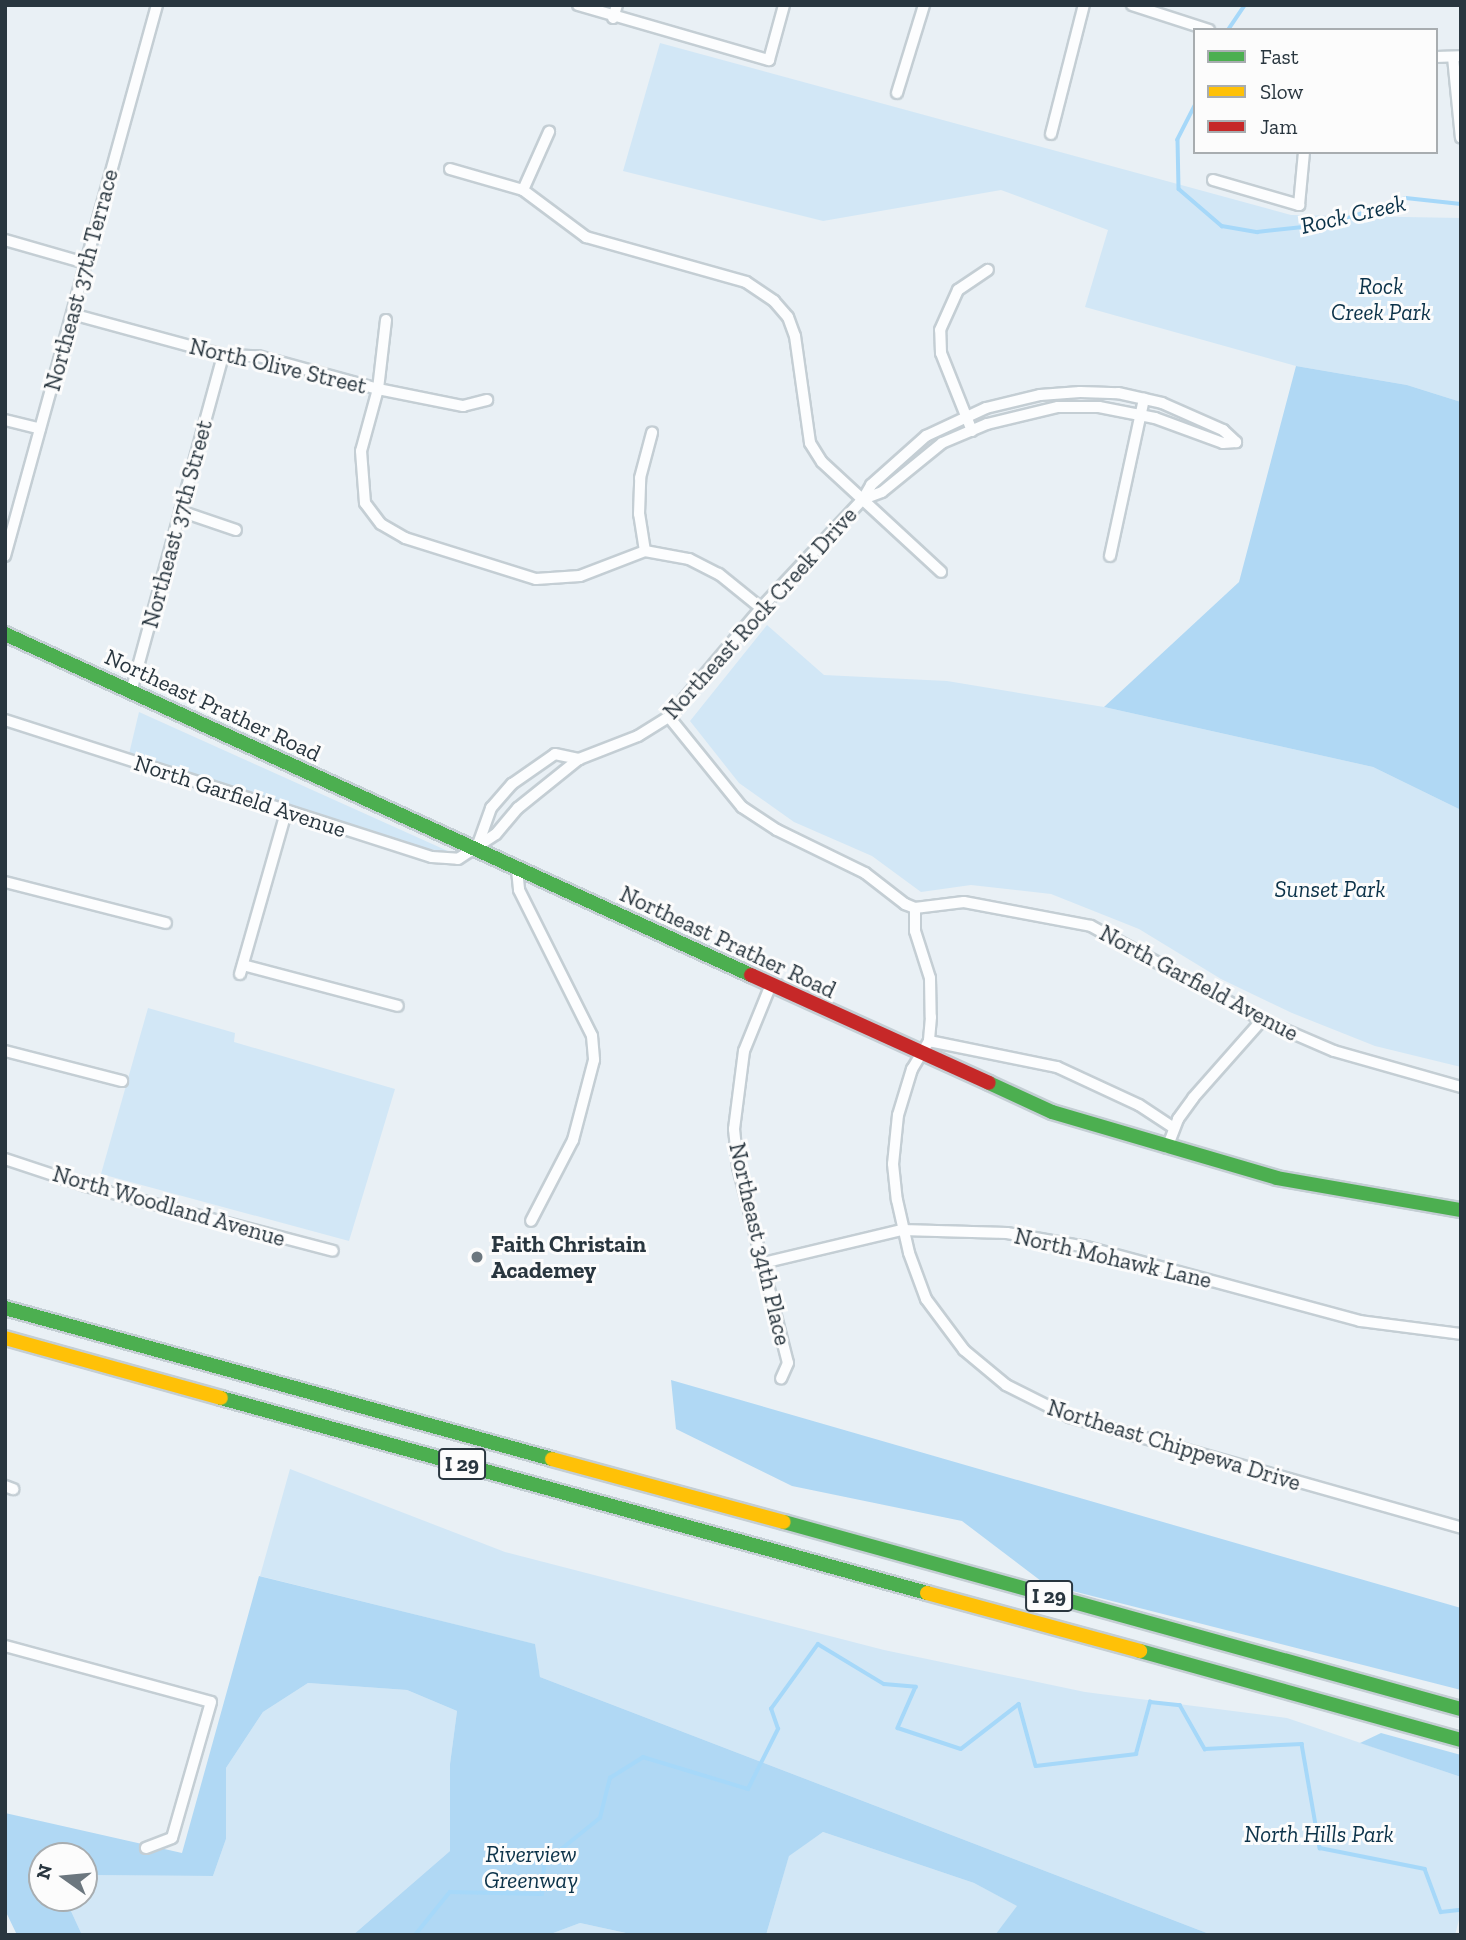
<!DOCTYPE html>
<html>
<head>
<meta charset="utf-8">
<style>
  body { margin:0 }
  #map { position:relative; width:1466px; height:1940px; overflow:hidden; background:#e9f0f5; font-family:"Zilla Slab",serif }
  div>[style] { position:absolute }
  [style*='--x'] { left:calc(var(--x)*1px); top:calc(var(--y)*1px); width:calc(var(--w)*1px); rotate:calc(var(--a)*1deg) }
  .green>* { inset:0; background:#d2e7f6 }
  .forest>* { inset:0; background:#b0d8f4 }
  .stream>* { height:3.5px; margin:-1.75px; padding:0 1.75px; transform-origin:1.75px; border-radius:1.75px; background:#a6d8f9 }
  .roads { filter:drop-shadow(2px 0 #c4ced4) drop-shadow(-2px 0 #c4ced4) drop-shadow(0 2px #c4ced4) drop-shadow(0 -2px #c4ced4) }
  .street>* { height:10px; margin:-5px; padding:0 5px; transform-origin:5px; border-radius:5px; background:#fcfdfe }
  .fast>* { height:14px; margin:-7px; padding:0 7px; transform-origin:7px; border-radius:7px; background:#4caf50 }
  .slow>* { height:14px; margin:-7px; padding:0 7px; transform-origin:7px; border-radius:7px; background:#ffc107 }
  .jam>* { height:14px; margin:-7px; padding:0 7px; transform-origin:7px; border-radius:7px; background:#c62828 }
  .dots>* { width:19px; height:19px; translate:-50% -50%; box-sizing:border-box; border:4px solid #fcfcfc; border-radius:50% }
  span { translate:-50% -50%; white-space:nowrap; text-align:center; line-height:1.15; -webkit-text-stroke:6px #fcfcfc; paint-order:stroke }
  .shield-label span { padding:2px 5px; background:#fcfcfc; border:2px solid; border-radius:5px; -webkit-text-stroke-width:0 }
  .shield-label { font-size:21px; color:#29363f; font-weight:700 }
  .street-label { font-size:23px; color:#29363f }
  .park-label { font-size:23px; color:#0b3249; font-style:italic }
  .poi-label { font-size:23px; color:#29363f; font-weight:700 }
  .left { translate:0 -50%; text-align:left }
  .water-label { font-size:24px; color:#093148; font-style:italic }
  .frame { position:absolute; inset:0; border:7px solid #29363f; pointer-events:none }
  .legend { position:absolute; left:1193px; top:28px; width:245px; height:126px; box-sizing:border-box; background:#fcfcfc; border:2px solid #a8adb0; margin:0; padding:9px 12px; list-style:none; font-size:21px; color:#29363f }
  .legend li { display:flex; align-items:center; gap:14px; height:35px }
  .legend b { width:35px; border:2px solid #a8adb0 }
  .north { position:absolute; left:28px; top:1842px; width:70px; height:70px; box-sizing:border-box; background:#fcfcfc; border:2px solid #a8adb0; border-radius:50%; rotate:285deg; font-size:19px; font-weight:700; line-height:28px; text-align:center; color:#29363f }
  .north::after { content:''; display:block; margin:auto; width:24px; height:32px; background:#6c777f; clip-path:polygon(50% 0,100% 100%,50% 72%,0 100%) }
</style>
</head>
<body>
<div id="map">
  <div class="green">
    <i style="clip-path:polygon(660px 43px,1291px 215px,1461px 218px,1461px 402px,1407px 385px,1296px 366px,1085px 307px,1108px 230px,1001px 190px,823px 221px,623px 171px)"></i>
    <i style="clip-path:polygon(767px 625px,824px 675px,947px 681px,1104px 707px,1373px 767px,1461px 810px,1461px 1067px,1375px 1046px,1292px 1013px,1221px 979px,1139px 929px,1051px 894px,971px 885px,921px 892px,872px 856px,794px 822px,739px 783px,690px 721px)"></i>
    <i style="clip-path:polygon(139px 712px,450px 852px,421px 848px,129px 754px)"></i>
    <i style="clip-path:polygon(148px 1008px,235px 1033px,234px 1042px,395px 1089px,349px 1241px,101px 1174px)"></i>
    <i style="clip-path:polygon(290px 1469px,505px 1552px,884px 1650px,1085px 1692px,1287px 1718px,1461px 1777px,1461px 1912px,1455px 1935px,1212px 1935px,540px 1677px,534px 1644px,260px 1576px)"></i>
    <i style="clip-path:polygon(308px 1683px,407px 1690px,457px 1711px,450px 1764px,450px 1851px,353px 1935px,82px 1935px,65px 1898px,84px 1898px,84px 1875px,213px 1876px,226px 1839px,226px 1768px,263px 1712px)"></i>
    <i style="clip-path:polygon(823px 1832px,974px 1883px,1018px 1906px,995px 1935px,766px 1935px,789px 1855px)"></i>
    <i style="clip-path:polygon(580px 1923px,635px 1935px,548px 1935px)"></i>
  </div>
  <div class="forest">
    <i style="clip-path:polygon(1296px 366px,1407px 385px,1461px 402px,1461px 810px,1373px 767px,1104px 707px,1239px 582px)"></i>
    <i style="clip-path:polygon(671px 1380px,1461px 1608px,1461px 1690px,1045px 1584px,962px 1521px,792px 1486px,676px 1429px)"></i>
    <i style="clip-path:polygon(259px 1576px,535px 1644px,540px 1677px,1212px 1935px,995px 1935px,1017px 1906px,974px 1883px,823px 1832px,789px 1856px,766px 1935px,635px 1935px,580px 1923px,548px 1935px,353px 1935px,450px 1851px,450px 1764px,457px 1711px,407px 1690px,308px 1683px,263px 1712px,226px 1768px,226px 1839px,213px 1876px,84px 1875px,84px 1856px,42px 1856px,42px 1898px,65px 1898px,82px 1935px,17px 1935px,5px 1910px,5px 1813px,182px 1853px)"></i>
    <i style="clip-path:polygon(1381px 1733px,1461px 1755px,1461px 1777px,1360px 1743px)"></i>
  </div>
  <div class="stream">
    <i style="--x:1228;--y:30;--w:30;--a:-56"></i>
    <i style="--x:1195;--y:106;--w:38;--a:117"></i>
    <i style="--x:1178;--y:140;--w:49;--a:88.8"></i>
    <i style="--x:1179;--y:189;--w:57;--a:40.7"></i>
    <i style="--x:1222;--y:226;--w:36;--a:10"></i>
    <i style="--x:1257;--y:232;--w:74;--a:-6.2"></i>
    <i style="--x:1331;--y:224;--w:79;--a:-19.1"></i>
    <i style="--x:1406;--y:198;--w:55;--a:6.2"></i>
    <i style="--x:415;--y:1935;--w:55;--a:-50.9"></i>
    <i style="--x:450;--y:1892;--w:92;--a:1.2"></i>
    <i style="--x:542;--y:1894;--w:31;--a:-86"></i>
    <i style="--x:544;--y:1863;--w:72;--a:-38.8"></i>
    <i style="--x:600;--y:1818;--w:41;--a:-76"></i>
    <i style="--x:610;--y:1778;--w:39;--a:-32"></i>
    <i style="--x:643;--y:1757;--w:110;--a:16.9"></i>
    <i style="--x:748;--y:1789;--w:67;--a:-63.4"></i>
    <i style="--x:778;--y:1729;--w:21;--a:-109"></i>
    <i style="--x:771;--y:1709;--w:80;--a:-54.1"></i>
    <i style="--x:818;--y:1644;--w:77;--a:31.2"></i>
    <i style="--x:884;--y:1684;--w:32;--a:5"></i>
    <i style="--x:916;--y:1687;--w:45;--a:113.7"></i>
    <i style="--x:898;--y:1728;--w:66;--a:18.4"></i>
    <i style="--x:961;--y:1749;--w:73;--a:-37.8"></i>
    <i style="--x:1019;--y:1704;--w:64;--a:74.7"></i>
    <i style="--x:1036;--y:1766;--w:101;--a:-6.8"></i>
    <i style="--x:1136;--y:1754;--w:54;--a:-74.9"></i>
    <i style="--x:1150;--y:1702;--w:30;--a:6"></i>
    <i style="--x:1180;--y:1705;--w:51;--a:60.4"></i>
    <i style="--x:1205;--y:1749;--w:97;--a:-3"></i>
    <i style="--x:1302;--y:1744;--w:106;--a:80.2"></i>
    <i style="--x:1320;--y:1848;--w:107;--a:11.3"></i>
    <i style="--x:1425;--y:1869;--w:46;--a:69.6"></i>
    <i style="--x:1441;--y:1912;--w:20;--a:-6"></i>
  </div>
  <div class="roads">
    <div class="street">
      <i style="--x:578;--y:5;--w:199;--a:16.1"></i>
      <i style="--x:769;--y:60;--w:57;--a:-74.7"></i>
      <i style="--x:1132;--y:5;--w:81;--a:18"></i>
      <i style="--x:613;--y:18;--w:14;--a:-73"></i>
      <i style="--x:1436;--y:57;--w:25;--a:-2"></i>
      <i style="--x:1453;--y:57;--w:81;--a:84.4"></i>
      <i style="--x:897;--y:93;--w:92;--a:-72.9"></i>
      <i style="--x:1051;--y:134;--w:133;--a:-75.7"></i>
      <i style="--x:450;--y:169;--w:76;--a:16"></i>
      <i style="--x:523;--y:190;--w:79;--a:36.7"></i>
      <i style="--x:586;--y:237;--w:166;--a:15.7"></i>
      <i style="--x:746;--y:282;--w:34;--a:34"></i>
      <i style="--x:774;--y:301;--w:21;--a:49"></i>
      <i style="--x:788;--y:317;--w:20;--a:70"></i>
      <i style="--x:795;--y:336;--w:108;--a:82"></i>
      <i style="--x:810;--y:443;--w:22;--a:58"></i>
      <i style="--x:822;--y:462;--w:162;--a:42.7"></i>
      <i style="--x:1213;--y:180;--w:90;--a:16.2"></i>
      <i style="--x:1299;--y:205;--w:53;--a:-84.6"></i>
      <i style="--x:523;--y:190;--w:64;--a:-65.9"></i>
      <i style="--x:5;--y:240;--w:83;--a:16"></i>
      <i style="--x:72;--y:314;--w:156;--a:15.2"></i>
      <i style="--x:223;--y:355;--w:35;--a:2"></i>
      <i style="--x:258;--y:356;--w:124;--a:15.4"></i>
      <i style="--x:378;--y:389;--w:87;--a:11.3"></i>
      <i style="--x:463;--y:406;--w:25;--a:-14"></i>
      <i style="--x:386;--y:320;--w:69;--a:96.6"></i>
      <i style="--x:378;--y:389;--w:64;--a:105.3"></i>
      <i style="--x:361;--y:451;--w:52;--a:85.6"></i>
      <i style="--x:365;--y:503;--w:26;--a:53"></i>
      <i style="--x:381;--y:524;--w:28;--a:30"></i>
      <i style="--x:405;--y:538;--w:137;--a:17.4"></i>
      <i style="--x:536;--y:579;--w:44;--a:-3.9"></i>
      <i style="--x:580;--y:576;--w:70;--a:-21"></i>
      <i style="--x:645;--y:551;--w:45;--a:10.3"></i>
      <i style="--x:689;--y:559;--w:34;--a:27"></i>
      <i style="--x:719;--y:574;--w:54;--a:39"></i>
      <i style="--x:5;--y:420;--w:36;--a:14"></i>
      <i style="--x:972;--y:431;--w:84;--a:-111.7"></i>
      <i style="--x:941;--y:353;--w:23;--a:-92"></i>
      <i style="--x:940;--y:330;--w:44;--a:-65.8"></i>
      <i style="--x:958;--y:290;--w:36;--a:-34"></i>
      <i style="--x:863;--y:499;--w:20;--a:-20"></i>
      <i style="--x:882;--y:492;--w:77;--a:-39.2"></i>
      <i style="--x:942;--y:443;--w:49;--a:-22.9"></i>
      <i style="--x:987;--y:424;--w:73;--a:-13.5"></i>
      <i style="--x:1058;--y:407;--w:41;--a:0"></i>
      <i style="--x:1099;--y:407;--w:57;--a:11.1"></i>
      <i style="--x:1155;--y:418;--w:72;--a:20.2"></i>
      <i style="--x:1223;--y:443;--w:13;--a:-4"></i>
      <i style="--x:180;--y:511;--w:59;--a:18.7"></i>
      <i style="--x:645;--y:551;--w:37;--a:-99"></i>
      <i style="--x:639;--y:514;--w:36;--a:-88"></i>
      <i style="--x:640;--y:478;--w:47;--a:-75.1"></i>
      <i style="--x:5;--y:556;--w:572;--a:-74.58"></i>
      <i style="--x:1110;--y:556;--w:161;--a:-77.8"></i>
      <i style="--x:131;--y:692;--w:349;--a:-74.7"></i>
      <i style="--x:669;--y:717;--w:116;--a:51"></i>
      <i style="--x:742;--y:807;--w:42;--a:33.3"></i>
      <i style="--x:777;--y:830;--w:98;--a:26"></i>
      <i style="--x:865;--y:873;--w:51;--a:37.8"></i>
      <i style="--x:905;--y:904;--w:11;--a:22"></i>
      <i style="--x:915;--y:908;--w:49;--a:-7"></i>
      <i style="--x:964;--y:902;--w:129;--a:10.7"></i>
      <i style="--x:1091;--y:926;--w:195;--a:28.8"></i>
      <i style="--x:1262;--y:1020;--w:78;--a:23.3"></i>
      <i style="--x:1334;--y:1051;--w:132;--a:15.8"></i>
      <i style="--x:5;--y:720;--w:448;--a:17.8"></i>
      <i style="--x:432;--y:857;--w:26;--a:4"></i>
      <i style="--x:458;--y:859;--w:45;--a:-33.3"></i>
      <i style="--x:496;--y:834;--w:34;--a:-50"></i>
      <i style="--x:518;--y:808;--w:78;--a:-38.8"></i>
      <i style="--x:579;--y:759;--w:63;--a:-21.3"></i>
      <i style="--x:638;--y:736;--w:36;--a:-32"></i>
      <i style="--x:669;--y:717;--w:143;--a:-49.8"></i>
      <i style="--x:761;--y:608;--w:149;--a:-46.9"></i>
      <i style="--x:863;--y:499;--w:16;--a:-60"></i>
      <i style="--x:871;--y:485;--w:74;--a:-41.7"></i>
      <i style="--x:926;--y:436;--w:66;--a:-25"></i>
      <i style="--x:986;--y:408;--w:56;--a:-13.5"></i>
      <i style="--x:1040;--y:395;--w:40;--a:-4.3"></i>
      <i style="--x:1080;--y:392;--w:38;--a:2"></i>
      <i style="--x:1118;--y:393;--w:45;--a:12.8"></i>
      <i style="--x:1162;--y:403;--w:67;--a:23.9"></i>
      <i style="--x:1223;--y:430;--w:18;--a:43"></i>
      <i style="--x:476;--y:850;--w:45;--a:-70.3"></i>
      <i style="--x:491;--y:808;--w:32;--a:-49"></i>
      <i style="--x:512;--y:784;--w:52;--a:-34.9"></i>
      <i style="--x:555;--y:754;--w:25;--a:12"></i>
      <i style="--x:517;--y:870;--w:20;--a:84"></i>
      <i style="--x:519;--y:890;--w:163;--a:63.4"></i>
      <i style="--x:592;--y:1036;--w:24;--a:85"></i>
      <i style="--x:594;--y:1060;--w:83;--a:104.7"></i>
      <i style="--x:573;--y:1140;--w:91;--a:117.4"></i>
      <i style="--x:5;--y:882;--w:166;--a:14.3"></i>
      <i style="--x:915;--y:908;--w:23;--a:90"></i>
      <i style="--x:915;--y:931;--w:49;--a:72.3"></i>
      <i style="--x:930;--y:978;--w:39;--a:89"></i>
      <i style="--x:931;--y:1017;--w:24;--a:95"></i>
      <i style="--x:929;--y:1041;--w:33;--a:121"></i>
      <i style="--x:912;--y:1069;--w:48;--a:106.9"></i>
      <i style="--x:898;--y:1115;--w:49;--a:95.8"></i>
      <i style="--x:893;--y:1164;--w:36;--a:84"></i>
      <i style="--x:897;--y:1200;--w:54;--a:77.2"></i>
      <i style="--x:909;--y:1253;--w:49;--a:69.7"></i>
      <i style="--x:926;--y:1299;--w:64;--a:53.3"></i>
      <i style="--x:964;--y:1350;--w:55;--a:39.8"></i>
      <i style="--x:1006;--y:1385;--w:72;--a:26.6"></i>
      <i style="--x:1070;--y:1417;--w:406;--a:15.8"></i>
      <i style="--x:243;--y:965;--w:160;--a:14.8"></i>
      <i style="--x:240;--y:974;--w:168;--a:-74.1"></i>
      <i style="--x:770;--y:987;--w:69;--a:112.1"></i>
      <i style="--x:744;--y:1051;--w:79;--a:97.3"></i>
      <i style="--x:734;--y:1129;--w:38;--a:84"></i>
      <i style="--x:738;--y:1167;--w:202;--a:75.7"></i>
      <i style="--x:788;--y:1363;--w:17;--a:114"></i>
      <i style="--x:929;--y:1041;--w:131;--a:11.5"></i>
      <i style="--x:1057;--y:1067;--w:90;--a:24.9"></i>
      <i style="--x:1139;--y:1105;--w:42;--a:33.3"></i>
      <i style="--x:5;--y:1051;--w:121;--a:14.4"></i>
      <i style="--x:1167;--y:1148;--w:31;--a:-69"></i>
      <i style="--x:1178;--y:1119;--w:26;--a:-54"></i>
      <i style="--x:1193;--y:1098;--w:104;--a:-48.5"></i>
      <i style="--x:5;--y:1159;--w:85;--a:18.4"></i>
      <i style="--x:86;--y:1186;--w:255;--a:14.7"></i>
      <i style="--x:763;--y:1263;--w:143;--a:-13.4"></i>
      <i style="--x:902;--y:1230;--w:105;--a:1.6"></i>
      <i style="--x:1007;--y:1233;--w:80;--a:10"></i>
      <i style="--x:1086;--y:1247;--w:284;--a:15.1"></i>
      <i style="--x:1360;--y:1321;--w:102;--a:7.3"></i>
      <i style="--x:5;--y:1486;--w:9;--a:21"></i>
      <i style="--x:5;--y:1646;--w:213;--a:15.2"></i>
      <i style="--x:211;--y:1702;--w:141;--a:106"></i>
      <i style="--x:172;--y:1838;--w:28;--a:159"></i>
    </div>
    <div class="fast">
      <i style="--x:5;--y:634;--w:820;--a:24.57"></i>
      <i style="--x:989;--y:1083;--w:69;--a:24.7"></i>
      <i style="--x:1052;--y:1112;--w:234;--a:16.3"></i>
      <i style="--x:1277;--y:1178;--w:187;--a:9.9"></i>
      <i style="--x:5;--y:1308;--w:567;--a:15.43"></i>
      <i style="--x:221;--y:1398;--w:732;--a:15.44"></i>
      <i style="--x:784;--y:1522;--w:702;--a:15.44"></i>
      <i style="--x:1140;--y:1651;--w:333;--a:15.5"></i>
    </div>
    <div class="slow">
      <i style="--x:5;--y:1338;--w:224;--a:15.5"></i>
      <i style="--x:552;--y:1459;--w:240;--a:15.2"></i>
      <i style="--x:927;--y:1593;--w:221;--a:15.2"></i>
    </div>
    <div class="jam">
      <i style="--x:751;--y:975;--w:261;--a:24.4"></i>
    </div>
  </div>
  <div class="dots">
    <i style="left:477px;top:1257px;background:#6c777f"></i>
  </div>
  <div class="shield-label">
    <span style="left:462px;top:1464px">I 29</span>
    <span style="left:1049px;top:1596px">I 29</span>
  </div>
  <div class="street-label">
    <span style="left:81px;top:280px;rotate:-75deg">Northeast 37th Terrace</span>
    <span style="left:278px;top:366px;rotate:13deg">North Olive Street</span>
    <span style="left:177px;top:524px;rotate:-75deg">Northeast 37th Street</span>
    <span style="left:760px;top:613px;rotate:-48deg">Northeast Rock Creek Drive</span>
    <span style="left:213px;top:705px;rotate:25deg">Northeast Prather Road</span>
    <span style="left:240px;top:796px;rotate:18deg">North Garfield Avenue</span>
    <span style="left:728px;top:942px;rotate:25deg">Northeast Prather Road</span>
    <span style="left:1199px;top:983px;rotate:28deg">North Garfield Avenue</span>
    <span style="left:169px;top:1206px;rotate:16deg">North Woodland Avenue</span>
    <span style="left:760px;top:1244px;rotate:77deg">Northeast 34th Place</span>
    <span style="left:1113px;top:1258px;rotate:13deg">North Mohawk Lane</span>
    <span style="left:1174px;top:1445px;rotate:17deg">Northeast Chippewa Drive</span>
  </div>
  <div class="park-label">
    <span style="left:1381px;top:299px">Rock<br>Creek Park</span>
    <span style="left:1330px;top:889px">Sunset Park</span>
    <span style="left:1319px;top:1834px">North Hills Park</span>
    <span style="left:531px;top:1867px">Riverview<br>Greenway</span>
  </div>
  <div class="poi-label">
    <span class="left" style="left:491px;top:1257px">Faith Christain<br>Academey</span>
  </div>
  <div class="water-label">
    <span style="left:1353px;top:214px;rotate:-13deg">Rock Creek</span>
  </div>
  <div class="frame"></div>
  <ul class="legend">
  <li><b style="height:9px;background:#4caf50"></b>Fast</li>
  <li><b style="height:9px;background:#ffc107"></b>Slow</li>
  <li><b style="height:9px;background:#c62828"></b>Jam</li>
  </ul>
  <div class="north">N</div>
</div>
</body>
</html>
